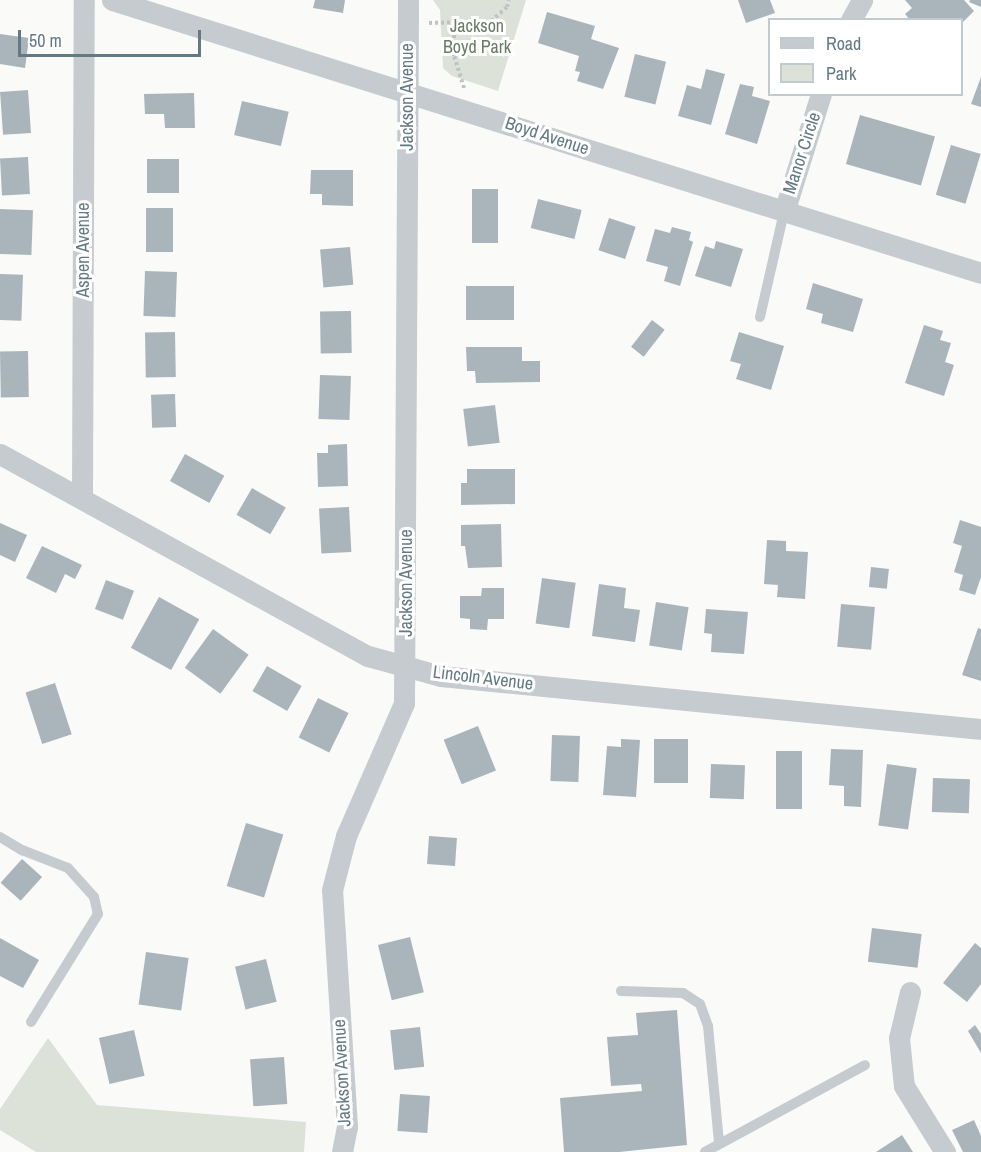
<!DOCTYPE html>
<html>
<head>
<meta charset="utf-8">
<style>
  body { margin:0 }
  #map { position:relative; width:981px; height:1152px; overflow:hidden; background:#fafaf8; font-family:"Archivo Narrow",sans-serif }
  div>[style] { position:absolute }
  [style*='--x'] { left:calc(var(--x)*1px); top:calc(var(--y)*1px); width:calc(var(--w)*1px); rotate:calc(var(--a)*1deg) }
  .green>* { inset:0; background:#dce2d8 }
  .building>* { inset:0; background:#a9b5ba; transform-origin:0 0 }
  .path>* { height:4px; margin-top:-2px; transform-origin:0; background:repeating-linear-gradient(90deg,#bfc3c5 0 3px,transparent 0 6px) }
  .service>* { height:10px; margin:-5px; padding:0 5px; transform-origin:5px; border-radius:5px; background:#c5cbce }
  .minor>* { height:21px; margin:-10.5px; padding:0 10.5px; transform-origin:10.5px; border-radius:10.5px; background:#c5cbce }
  span { translate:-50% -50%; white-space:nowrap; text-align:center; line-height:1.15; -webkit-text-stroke:6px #fff; paint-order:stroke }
  .park-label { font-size:18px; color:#6a7b63 }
  .street-label { font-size:18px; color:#637a84 }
  .legend { position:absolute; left:768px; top:18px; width:195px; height:78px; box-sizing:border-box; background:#fff; border:2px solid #c1cace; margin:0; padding:8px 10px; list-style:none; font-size:18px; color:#637a84 }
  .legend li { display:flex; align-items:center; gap:12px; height:30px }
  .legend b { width:30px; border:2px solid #c1cace }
  .scale { position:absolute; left:18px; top:30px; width:183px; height:27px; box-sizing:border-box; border:3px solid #637a84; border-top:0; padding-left:8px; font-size:18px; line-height:21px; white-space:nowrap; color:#637a84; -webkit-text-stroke:4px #fff; paint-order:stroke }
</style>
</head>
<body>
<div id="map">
  <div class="green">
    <i style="clip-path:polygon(433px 0,526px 0,498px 91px,452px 76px,443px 68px,440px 10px)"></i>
    <i style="clip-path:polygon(48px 1038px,97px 1105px,306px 1122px,304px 1152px,36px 1152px,0 1130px,0 1109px)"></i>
  </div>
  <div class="building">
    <i style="clip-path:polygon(315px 0,345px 0,343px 13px,313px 8px)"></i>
    <i style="clip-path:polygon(738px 0,770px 0,775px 13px,746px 23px)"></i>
    <i style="clip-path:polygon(905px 0,964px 0,974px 11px,962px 23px,962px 20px,910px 20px,905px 14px,912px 8px)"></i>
    <i style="clip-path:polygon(970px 0,981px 0,981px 7px,969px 2px)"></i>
    <i style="clip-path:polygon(547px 12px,595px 26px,591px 39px,619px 48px,603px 89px,577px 81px,580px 72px,575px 71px,579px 56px,538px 43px)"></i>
    <i style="clip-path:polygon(0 34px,29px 38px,25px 68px,0 64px)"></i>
    <i style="left:635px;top:54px;width:32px;height:44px;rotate:14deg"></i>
    <i style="clip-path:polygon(706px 69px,725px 74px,711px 125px,678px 116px,687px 85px,701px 89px)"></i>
    <i style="clip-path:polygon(981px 77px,981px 107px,971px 104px)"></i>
    <i style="clip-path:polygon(740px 84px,754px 87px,752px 96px,770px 101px,757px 144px,725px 134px)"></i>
    <i style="left:28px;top:90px;width:43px;height:28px;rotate:86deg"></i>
    <i style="clip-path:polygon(194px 93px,195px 128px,165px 128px,164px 114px,145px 114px,144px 94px)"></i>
    <i style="left:242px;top:101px;width:48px;height:35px;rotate:13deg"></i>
    <i style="left:860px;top:115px;width:78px;height:51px;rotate:16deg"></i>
    <i style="left:951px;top:145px;width:31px;height:52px;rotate:17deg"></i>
    <i style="left:28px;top:157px;width:37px;height:28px;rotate:87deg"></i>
    <i style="left:147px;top:159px;width:32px;height:34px"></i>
    <i style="clip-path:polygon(311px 170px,353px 170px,353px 206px,322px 205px,322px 194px,310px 194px)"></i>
    <i style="left:472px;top:189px;width:26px;height:54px"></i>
    <i style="left:538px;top:199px;width:45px;height:30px;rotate:14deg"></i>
    <i style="left:146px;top:208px;width:27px;height:44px"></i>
    <i style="left:0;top:209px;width:33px;height:45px;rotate:2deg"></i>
    <i style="left:609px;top:218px;width:28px;height:34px;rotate:18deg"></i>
    <i style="clip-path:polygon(672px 227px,691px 232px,689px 240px,693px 242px,680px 286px,664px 281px,668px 267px,646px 261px,655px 229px,670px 233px)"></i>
    <i style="clip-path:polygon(716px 241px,743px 249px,731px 287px,695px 276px,705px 246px,714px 249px)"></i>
    <i style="left:350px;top:247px;width:38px;height:30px;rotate:85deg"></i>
    <i style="left:145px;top:271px;width:32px;height:45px;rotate:2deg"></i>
    <i style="left:0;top:274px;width:23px;height:46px;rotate:2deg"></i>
    <i style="clip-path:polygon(813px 283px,863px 299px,853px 332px,821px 323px,823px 314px,806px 309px)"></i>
    <i style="left:514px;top:286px;width:34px;height:48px;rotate:90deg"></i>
    <i style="left:351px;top:311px;width:42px;height:31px;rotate:89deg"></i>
    <i style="left:652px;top:320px;width:16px;height:34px;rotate:38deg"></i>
    <i style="clip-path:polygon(924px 325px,943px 331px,940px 340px,951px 343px,945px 362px,954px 365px,944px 396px,905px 383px)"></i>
    <i style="left:175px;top:332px;width:45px;height:30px;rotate:89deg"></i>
    <i style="clip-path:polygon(739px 332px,784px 346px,771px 390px,736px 379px,741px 364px,730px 361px)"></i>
    <i style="clip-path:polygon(466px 347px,522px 347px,522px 361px,540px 361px,540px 382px,476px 383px,475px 371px,467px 371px)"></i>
    <i style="left:28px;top:351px;width:46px;height:28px;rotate:89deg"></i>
    <i style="left:320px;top:375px;width:31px;height:44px;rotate:2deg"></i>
    <i style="left:175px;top:394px;width:33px;height:24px;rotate:88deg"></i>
    <i style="left:495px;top:405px;width:38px;height:32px;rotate:83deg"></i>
    <i style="clip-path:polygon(347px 444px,348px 486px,318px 487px,317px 453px,328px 453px,328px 445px)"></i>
    <i style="left:185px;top:454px;width:45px;height:31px;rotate:29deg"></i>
    <i style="clip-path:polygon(467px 469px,515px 469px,515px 504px,461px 505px,461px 483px,467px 483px)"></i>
    <i style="left:252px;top:488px;width:39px;height:31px;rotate:30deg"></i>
    <i style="left:349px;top:507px;width:45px;height:30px;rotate:87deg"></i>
    <i style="clip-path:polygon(960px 520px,981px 527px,981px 577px,975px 595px,959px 590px,963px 575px,954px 572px,962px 546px,953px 543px)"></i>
    <i style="clip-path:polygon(0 523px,27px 535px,15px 562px,0 555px)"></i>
    <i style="clip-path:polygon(501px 524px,502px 567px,468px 568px,465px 546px,461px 546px,461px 525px)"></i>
    <i style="clip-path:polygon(767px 540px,786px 541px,786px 551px,808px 552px,805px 599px,777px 597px,778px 585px,764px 584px)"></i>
    <i style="clip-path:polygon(42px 546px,82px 565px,75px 579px,65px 574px,56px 593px,26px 578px)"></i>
    <i style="left:871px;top:567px;width:18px;height:20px;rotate:6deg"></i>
    <i style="left:542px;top:578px;width:34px;height:46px;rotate:8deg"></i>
    <i style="left:106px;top:580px;width:30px;height:31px;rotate:21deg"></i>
    <i style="clip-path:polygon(599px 584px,626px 588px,624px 608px,640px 610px,635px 642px,592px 636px)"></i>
    <i style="clip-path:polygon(482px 588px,504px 588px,504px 619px,488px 619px,487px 630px,470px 629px,470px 619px,460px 618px,460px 596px,481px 596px)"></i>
    <i style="left:159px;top:597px;width:46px;height:58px;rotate:29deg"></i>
    <i style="left:656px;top:602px;width:33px;height:44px;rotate:9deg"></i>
    <i style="left:841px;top:604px;width:34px;height:43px;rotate:5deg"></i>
    <i style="clip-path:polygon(706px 609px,748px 612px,744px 654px,711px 652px,712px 634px,704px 633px)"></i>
    <i style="clip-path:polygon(978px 628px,981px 629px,981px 681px,962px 675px)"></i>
    <i style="left:213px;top:629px;width:44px;height:48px;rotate:36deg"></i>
    <i style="left:267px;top:666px;width:40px;height:29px;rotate:30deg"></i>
    <i style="left:55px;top:683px;width:54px;height:31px;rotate:72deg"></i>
    <i style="left:318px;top:698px;width:34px;height:44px;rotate:26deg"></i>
    <i style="left:478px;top:726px;width:48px;height:37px;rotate:68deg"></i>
    <i style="left:552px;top:735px;width:28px;height:46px;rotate:2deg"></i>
    <i style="clip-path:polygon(621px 739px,640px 740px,636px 797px,603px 795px,607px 746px,621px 747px)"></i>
    <i style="left:654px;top:739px;width:34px;height:44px"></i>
    <i style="clip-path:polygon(831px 749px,863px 750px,861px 807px,844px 806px,844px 786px,829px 785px)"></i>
    <i style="left:776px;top:751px;width:26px;height:58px"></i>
    <i style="left:711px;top:764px;width:34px;height:34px;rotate:2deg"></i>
    <i style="left:887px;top:764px;width:30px;height:62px;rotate:8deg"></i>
    <i style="left:933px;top:778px;width:37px;height:34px;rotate:2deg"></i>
    <i style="left:246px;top:823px;width:39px;height:66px;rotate:17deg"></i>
    <i style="left:429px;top:836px;width:28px;height:28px;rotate:4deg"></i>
    <i style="left:22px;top:859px;width:27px;height:32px;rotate:42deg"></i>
    <i style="left:872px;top:928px;width:50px;height:34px;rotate:7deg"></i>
    <i style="left:410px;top:937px;width:57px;height:33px;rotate:76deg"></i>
    <i style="clip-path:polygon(0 938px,39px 960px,23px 988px,0 976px)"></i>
    <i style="clip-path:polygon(975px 943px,981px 948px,981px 984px,967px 1002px,943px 983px)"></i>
    <i style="left:146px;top:952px;width:43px;height:53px;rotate:8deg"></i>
    <i style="left:266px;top:959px;width:44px;height:32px;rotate:76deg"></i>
    <i style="clip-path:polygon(677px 1010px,687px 1145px,619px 1152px,564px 1152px,560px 1098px,642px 1091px,641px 1084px,611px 1086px,607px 1037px,638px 1035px,636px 1013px)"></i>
    <i style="clip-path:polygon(975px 1025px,981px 1034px,981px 1053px,968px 1031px)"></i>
    <i style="left:420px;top:1027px;width:40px;height:30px;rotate:84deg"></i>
    <i style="left:134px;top:1030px;width:47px;height:36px;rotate:77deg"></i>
    <i style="left:284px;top:1057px;width:47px;height:34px;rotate:86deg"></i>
    <i style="left:400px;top:1094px;width:30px;height:37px;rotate:4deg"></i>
    <i style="clip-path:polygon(974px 1120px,981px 1136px,981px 1152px,963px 1152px,952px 1130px)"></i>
    <i style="clip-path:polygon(902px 1135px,913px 1152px,876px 1152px)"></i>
  </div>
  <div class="path">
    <i style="--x:429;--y:23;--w:25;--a:-2"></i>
    <i style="--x:464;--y:88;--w:34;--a:-107"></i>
    <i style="--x:454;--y:56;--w:34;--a:-90"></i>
    <i style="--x:454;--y:22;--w:37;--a:-2"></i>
    <i style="--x:491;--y:21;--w:21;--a:-41"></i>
    <i style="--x:507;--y:7;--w:7;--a:-74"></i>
  </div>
  <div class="service">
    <i style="--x:760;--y:317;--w:108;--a:-77.1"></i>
    <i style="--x:0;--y:837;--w:26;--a:31"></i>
    <i style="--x:22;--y:850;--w:49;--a:21.4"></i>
    <i style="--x:68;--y:868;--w:39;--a:48"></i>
    <i style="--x:94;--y:897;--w:17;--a:77"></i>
    <i style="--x:98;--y:914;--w:127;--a:121.8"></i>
    <i style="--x:621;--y:991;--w:62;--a:1.8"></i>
    <i style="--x:683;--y:993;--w:20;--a:33"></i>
    <i style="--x:700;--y:1004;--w:23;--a:70"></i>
    <i style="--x:708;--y:1026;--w:117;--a:84.6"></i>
    <i style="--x:705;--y:1152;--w:182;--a:-28.5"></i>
  </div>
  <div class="minor">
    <i style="--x:112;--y:0;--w:911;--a:17.44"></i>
    <i style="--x:851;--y:20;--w:23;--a:-61"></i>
    <i style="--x:784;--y:212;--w:124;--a:-72.6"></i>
    <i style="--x:0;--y:454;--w:420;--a:28.8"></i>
    <i style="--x:368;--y:656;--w:76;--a:15.3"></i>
    <i style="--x:441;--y:676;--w:543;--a:5.61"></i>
    <i style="--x:82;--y:499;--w:499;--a:-89.8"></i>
    <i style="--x:910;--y:992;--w:47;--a:103.4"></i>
    <i style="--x:899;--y:1038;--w:48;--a:84.1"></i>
    <i style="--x:904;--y:1086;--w:78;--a:58.2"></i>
    <i style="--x:342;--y:1152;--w:25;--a:-79"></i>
    <i style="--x:347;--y:1127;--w:237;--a:-93.6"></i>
    <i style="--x:332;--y:890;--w:56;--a:-75.5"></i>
    <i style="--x:346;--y:836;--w:145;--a:-66.4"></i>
    <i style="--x:404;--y:703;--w:703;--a:-89.67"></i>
  </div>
  <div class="park-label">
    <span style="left:477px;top:37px">Jackson<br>Boyd Park</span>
  </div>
  <div class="street-label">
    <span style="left:407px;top:97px;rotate:-90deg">Jackson Avenue</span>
    <span style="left:547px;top:136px;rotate:18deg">Boyd Avenue</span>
    <span style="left:802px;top:153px;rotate:-72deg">Manor Circle</span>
    <span style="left:83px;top:250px;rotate:-90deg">Aspen Avenue</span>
    <span style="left:406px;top:583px;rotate:-90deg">Jackson Avenue</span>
    <span style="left:483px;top:678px;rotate:7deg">Lincoln Avenue</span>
    <span style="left:342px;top:1073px;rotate:-93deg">Jackson Avenue</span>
  </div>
  <ul class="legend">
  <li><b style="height:8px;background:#c5cbce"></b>Road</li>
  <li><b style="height:16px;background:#dce2d8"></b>Park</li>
  </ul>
  <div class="scale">50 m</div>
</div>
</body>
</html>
